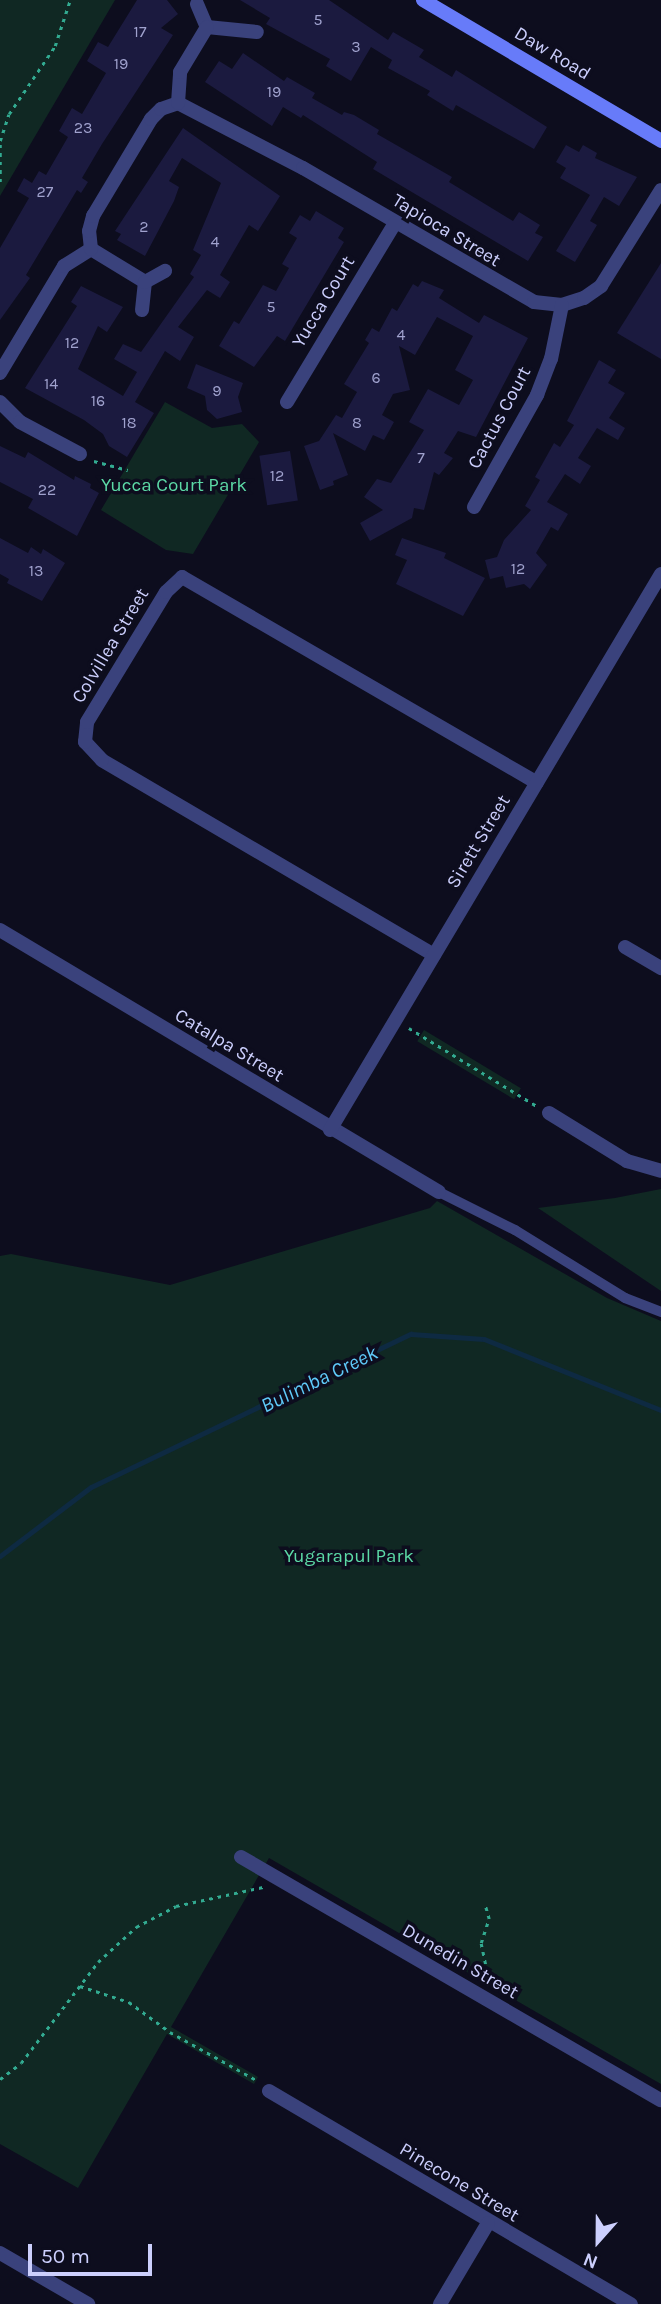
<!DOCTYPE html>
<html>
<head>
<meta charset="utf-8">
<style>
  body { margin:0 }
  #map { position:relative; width:661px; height:2304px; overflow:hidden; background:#0d0d1e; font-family:Karla,sans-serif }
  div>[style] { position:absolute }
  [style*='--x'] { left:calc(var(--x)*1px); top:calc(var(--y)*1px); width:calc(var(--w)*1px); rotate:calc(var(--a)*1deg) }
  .green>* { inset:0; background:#102823; transform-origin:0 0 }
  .stream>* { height:5px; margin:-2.5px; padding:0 2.5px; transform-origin:2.5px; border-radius:2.5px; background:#0e2a42 }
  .building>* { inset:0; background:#1b1a3f; transform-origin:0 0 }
  .path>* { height:2.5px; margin-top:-1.25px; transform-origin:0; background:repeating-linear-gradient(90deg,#32ab91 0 3.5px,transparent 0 8.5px) }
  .lane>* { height:10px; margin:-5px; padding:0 5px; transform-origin:5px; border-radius:5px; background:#3a427c }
  .street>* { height:14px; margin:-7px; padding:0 7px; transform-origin:7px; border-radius:7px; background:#3a427c }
  .secondary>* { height:14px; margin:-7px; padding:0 7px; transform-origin:7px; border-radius:7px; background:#677bf9 }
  span { translate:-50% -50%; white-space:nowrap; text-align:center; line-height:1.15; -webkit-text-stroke:7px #0d0d1e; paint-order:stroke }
  .number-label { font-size:16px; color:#a0a2ce }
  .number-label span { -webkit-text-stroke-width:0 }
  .street-label { font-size:19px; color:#cccffd }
  .park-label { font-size:19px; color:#5cd9a6 }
  .water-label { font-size:21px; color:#5fcaf9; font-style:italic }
  .north { position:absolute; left:563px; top:2206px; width:70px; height:70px; -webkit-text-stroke:5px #0d0d1e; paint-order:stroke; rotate:201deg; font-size:19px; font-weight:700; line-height:28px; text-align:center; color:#cccffd }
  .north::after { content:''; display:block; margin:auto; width:24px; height:32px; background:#cccffd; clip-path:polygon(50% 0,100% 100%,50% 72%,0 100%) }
  .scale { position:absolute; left:28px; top:2244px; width:124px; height:32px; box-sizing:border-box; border:4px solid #cccffd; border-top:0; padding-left:9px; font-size:21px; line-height:24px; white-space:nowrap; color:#cccffd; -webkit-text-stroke:5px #0d0d1e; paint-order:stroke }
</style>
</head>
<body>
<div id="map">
  <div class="green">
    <i style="clip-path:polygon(0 0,115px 0,0 196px)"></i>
    <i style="clip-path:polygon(165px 402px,212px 428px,242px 424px,259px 442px,193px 554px,166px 550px,101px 510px)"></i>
    <i style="left:424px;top:1030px;width:113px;height:13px;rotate:31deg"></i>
    <i style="clip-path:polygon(661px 1189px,661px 1291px,538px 1208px,615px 1198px)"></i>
    <i style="clip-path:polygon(437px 1201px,607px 1298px,661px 1321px,661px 2084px,269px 1858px,171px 2027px,258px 2077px,254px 2084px,167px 2034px,78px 2188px,0 2144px,0 1256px,11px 1254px,170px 1285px,430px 1208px)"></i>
  </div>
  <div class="stream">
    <i style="--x:0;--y:1556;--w:114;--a:-37.2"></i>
    <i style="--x:91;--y:1487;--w:355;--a:-25.6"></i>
    <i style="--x:411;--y:1334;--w:73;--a:3.9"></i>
    <i style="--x:484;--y:1339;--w:191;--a:21.9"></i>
  </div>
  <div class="building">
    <i style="clip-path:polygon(137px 0,167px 0,178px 14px,161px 28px,173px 35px,102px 144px,82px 178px,88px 182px,81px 193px,77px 190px,26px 275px,30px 278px,0 320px,0 248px,29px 198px,17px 191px,24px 178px,32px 183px,39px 171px,46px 175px,68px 137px,59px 131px,72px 108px,82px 114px,106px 73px,87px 61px,98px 42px,108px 47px)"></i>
    <i style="clip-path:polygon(240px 0,329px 0,388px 40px,393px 32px,424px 50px,419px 57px,452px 77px,456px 70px,547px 127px,534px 149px,456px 105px,453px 111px,427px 95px,430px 91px,388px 68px,392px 60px,371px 47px,351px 81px,326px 66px,330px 59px,266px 24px,270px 18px)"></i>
    <i style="clip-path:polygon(243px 53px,284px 81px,287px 77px,315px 93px,312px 98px,342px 115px,344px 112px,354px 115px,379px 130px,377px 134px,452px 177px,449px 182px,513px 221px,519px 212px,540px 225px,535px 233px,543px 237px,528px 261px,373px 169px,377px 162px,303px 115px,301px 118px,283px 107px,272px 126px,205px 82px,219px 61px,232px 69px)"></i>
    <i style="clip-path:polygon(183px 128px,280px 196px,258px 231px,249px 225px,220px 275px,230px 282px,220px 298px,207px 290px,178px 327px,194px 337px,180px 361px,165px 351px,135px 402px,154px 413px,127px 457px,109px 446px,103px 434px,84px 420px,25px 388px,77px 306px,71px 302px,81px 286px,123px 307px,107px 332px,98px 326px,78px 369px,123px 396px,137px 372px,114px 359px,123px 344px,141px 352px,194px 277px,190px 274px,201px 255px,193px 250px,221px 183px,182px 158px,169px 181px,179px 187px,174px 201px,145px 256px,117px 240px,121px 234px,115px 231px)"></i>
    <i style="clip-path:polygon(566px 145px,579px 152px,583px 145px,597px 153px,595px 158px,637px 177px,619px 206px,604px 197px,590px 221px,597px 225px,575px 262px,556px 251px,590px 195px,560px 178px,566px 168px,556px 162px)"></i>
    <i style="clip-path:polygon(316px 211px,344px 228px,338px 238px,344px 242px,285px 341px,277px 336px,254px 367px,219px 346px,234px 321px,239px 324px,263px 285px,276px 291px,289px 268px,282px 264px,297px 238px,289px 233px,300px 215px,310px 221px)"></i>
    <i style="clip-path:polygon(661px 263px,661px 359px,617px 333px)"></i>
    <i style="clip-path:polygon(422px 281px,444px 290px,439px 298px,479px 323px,484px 315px,528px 338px,476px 437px,458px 431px,444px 453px,453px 458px,439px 475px,434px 472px,424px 510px,414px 508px,412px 518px,370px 541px,360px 523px,383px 510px,364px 497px,377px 479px,391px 483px,424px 430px,409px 422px,428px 389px,459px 405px,473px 380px,455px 370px,473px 336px,437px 317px,415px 355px,399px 346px,410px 390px,393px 394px,382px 415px,394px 422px,384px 440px,373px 435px,365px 451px,333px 433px,348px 475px,333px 481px,334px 485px,320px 490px,304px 446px,319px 441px,336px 415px,342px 418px,357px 392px,344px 384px,369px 343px,365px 340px,372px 328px,379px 332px,392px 308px,397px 311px,413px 284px,418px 287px)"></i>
    <i style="clip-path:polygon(599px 360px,616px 370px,608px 383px,625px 393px,609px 418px,625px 428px,618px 440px,597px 428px,578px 458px,591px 466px,580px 484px,565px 474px,547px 502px,568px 514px,558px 531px,551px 527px,536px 553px,547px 565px,530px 589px,524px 584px,506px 588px,503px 576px,490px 579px,485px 560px,497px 557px,504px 540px,531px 510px,525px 506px,540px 480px,535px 477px,554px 443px,560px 447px,574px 425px,567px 421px)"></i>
    <i style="clip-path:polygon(196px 364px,243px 383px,238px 397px,242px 412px,217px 419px,207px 410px,205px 396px,187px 388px)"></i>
    <i style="clip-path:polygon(0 446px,25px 458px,28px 452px,74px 480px,75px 476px,91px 484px,90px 488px,99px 493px,77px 536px,28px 508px,33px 499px,0 482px)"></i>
    <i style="left:290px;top:451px;width:50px;height:31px;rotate:81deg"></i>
    <i style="clip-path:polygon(0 538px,28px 553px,31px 547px,41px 554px,43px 549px,65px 563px,42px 601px,7px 583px,9px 579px,0 574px)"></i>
    <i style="clip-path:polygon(402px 538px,446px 553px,444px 558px,485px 578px,463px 616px,396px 584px,407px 560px,395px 555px)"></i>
  </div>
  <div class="path">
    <i style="--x:0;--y:182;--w:41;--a:-90"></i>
    <i style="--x:0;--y:141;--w:28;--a:-72"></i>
    <i style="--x:9;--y:114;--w:82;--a:-55.9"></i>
    <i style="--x:55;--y:46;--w:48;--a:-71.9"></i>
    <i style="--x:94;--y:461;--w:35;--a:15"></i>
    <i style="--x:409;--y:1028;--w:150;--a:31.4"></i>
    <i style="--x:482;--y:1981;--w:10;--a:-61"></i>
    <i style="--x:487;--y:1972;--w:30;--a:-102"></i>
    <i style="--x:481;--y:1943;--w:25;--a:-72"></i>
    <i style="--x:489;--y:1919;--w:15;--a:-106"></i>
    <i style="--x:80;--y:1986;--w:52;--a:18.1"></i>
    <i style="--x:129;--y:2002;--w:51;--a:36.2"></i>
    <i style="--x:170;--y:2032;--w:101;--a:29.1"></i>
    <i style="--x:0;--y:2079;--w:26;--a:-37"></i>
    <i style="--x:21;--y:2063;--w:127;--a:-52.7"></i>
    <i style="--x:98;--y:1962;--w:52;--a:-42.6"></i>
    <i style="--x:136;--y:1927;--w:45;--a:-27.7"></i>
    <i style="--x:176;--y:1906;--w:89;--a:-12.3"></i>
  </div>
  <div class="lane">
    <i style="--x:439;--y:1192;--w:85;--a:26.6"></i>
    <i style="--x:515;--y:1230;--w:129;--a:31.7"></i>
    <i style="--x:625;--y:1298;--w:39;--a:21"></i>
  </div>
  <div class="street">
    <i style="--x:197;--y:4;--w:25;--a:67"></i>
    <i style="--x:207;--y:27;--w:50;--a:5.7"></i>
    <i style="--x:178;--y:103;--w:141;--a:27.5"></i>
    <i style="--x:303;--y:168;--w:267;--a:30.1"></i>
    <i style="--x:534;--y:302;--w:28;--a:6"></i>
    <i style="--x:562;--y:305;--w:23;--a:-18"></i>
    <i style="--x:584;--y:298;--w:21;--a:-35"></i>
    <i style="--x:601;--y:286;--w:113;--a:-58"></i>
    <i style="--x:91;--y:249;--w:63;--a:31.4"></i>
    <i style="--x:142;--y:310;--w:28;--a:-84"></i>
    <i style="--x:145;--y:282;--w:23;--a:-29"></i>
    <i style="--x:0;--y:373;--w:125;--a:-59.1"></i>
    <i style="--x:64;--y:266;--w:32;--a:-32"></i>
    <i style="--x:91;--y:249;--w:18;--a:-96"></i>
    <i style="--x:89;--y:231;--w:16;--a:-75"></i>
    <i style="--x:93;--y:216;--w:113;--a:-59.1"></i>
    <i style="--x:151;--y:119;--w:14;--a:-45"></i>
    <i style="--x:161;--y:109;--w:18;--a:-19"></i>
    <i style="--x:178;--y:103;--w:31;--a:-86"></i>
    <i style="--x:180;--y:72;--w:52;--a:-59"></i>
    <i style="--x:0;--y:402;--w:28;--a:45"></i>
    <i style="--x:20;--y:422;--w:68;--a:28.1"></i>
    <i style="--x:287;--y:402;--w:209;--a:-58.9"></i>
    <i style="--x:474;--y:507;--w:129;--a:-60.6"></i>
    <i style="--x:537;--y:395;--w:39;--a:-69"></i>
    <i style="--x:551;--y:359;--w:55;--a:-78.5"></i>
    <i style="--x:0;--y:930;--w:511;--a:30.83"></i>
    <i style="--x:625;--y:947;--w:42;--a:30.3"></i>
    <i style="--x:434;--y:955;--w:385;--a:-149.6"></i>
    <i style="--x:102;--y:760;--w:25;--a:-133"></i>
    <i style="--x:85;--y:742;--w:20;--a:-84"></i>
    <i style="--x:87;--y:722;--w:152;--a:-58.7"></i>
    <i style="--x:166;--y:592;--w:22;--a:-43"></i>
    <i style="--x:182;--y:577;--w:410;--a:30.1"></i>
    <i style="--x:549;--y:1113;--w:92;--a:31.6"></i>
    <i style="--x:627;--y:1161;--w:35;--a:16"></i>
    <i style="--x:330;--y:1130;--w:647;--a:-59.23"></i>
    <i style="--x:241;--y:1857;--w:485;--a:30.1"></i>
    <i style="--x:269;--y:2091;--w:420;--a:30.5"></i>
    <i style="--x:0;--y:2253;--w:102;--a:30.1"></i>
    <i style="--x:440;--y:2304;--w:94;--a:-59.3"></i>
  </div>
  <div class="secondary">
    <i style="--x:423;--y:0;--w:277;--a:30.6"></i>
  </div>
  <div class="number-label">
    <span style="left:318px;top:20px">5</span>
    <span style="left:140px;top:32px">17</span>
    <span style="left:356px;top:47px">3</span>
    <span style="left:121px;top:64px">19</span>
    <span style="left:274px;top:92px">19</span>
    <span style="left:83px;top:128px">23</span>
    <span style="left:45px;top:192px">27</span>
    <span style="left:144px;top:227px">2</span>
    <span style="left:215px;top:242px">4</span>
    <span style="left:271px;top:307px">5</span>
    <span style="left:401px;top:335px">4</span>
    <span style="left:72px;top:343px">12</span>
    <span style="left:376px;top:378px">6</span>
    <span style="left:51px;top:384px">14</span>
    <span style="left:217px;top:391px">9</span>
    <span style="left:98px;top:401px">16</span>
    <span style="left:129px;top:423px">18</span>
    <span style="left:357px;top:423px">8</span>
    <span style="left:421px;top:458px">7</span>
    <span style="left:277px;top:476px">12</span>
    <span style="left:47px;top:490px">22</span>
    <span style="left:518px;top:569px">12</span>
    <span style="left:36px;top:571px">13</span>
  </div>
  <div class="street-label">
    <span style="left:552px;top:54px;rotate:31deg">Daw Road</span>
    <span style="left:446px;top:231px;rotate:31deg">Tapioca Street</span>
    <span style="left:324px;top:302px;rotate:-59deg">Yucca Court</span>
    <span style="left:500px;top:418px;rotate:-62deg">Cactus Court</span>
    <span style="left:111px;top:646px;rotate:-59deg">Colvillea Street</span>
    <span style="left:479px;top:842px;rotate:-59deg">Sirett Street</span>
    <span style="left:229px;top:1046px;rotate:31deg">Catalpa Street</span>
    <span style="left:460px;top:1962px;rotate:30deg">Dunedin Street</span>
    <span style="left:459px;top:2183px;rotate:31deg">Pinecone Street</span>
  </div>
  <div class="park-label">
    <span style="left:174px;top:486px">Yucca Court Park</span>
    <span style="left:349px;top:1557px">Yugarapul Park</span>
  </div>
  <div class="water-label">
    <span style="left:319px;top:1379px;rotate:-26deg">Bulimba Creek</span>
  </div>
  <div class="north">N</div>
  <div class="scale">50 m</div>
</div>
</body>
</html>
